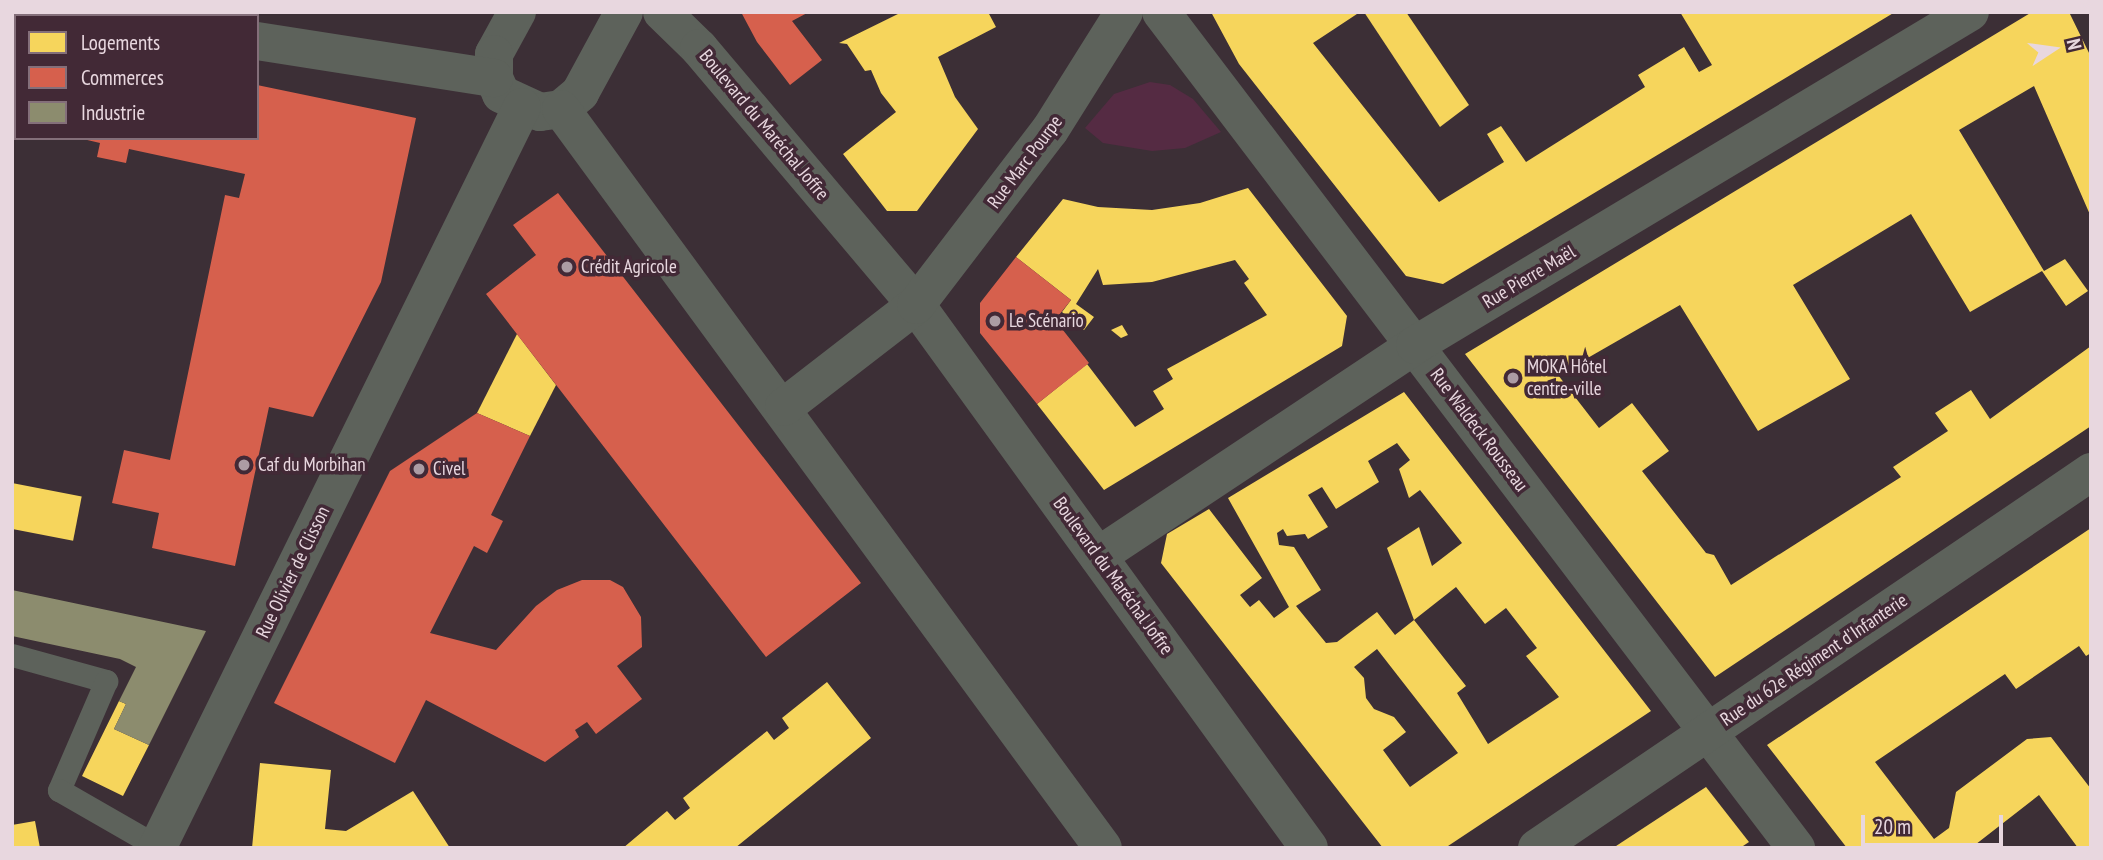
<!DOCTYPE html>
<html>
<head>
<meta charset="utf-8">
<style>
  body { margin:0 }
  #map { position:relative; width:2103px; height:860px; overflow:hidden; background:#3c2f36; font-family:"PT Sans Narrow",sans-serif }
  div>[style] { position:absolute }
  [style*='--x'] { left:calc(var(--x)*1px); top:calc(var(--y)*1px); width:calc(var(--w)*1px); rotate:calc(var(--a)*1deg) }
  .green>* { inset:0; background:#552b43 }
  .homes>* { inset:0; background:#f6d55c; transform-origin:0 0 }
  .shops>* { inset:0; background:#d6604d; transform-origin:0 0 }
  .industry>* { inset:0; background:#8c8c6e }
  .lane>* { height:23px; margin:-11.5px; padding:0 11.5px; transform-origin:11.5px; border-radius:11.5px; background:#5d625b }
  .street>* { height:38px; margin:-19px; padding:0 19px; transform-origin:19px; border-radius:19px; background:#5d625b }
  .dots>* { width:19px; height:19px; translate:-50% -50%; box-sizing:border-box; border:4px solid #422936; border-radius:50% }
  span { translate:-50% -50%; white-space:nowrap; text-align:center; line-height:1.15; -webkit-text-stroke:7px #422936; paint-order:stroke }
  .street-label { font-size:19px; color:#e8d7df }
  .poi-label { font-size:19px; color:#e8d7df }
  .left { translate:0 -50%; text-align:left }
  .frame { position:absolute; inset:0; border:14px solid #e8d7df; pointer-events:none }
  .legend { position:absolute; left:14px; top:14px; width:245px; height:126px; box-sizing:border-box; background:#422936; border:2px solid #846f7a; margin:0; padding:9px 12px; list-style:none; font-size:21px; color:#e8d7df }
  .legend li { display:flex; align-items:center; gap:14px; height:35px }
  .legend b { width:35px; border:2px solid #846f7a }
  .north { position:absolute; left:2019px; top:14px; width:70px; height:70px; -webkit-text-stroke:5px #422936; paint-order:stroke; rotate:77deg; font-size:19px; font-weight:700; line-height:28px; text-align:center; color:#e8d7df }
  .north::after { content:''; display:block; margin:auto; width:24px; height:32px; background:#e8d7df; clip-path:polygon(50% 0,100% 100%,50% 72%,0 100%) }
  .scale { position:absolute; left:1861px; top:815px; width:142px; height:32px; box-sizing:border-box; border:4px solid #e8d7df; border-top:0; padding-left:9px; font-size:21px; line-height:24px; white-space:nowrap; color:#e8d7df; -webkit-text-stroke:5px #422936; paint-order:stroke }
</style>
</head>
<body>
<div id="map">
  <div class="green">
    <i style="clip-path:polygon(1150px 82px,1170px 85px,1193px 99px,1221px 132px,1185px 148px,1152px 151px,1103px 143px,1085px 128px,1114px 94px)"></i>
  </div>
  <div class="homes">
    <i style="clip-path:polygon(902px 12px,988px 12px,996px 27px,938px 57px,955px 97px,978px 129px,917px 211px,887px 211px,843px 154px,896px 112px,881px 93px,871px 70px,865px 71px,847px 44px,839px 43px)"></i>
    <i style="clip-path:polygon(1211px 12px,1360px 12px,1313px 43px,1439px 202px,1504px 162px,1487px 134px,1501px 126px,1526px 162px,1645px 87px,1638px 75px,1684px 47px,1699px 72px,1712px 65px,1680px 12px,1895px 12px,1443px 284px,1406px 276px,1239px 64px)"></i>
    <i style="clip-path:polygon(1364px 12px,1406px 12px,1469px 105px,1440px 127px)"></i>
    <i style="clip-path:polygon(2032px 12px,2069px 12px,2091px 57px,2091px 217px,2034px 86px,1959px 130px,2044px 271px,2065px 259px,2088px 291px,2066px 306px,2042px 271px,1970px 312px,1911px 214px,1793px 285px,1850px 379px,1758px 431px,1680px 305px,1558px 375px,1599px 428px,1632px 403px,1669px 451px,1642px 471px,1706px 553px,1714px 555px,1731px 585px,1901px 477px,1893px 467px,1948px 431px,1935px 413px,1971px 390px,1990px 419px,2091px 346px,2091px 426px,1715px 677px,1465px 354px)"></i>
    <i style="clip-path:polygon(1248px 188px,1347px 316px,1342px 346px,1104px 490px,1037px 404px,1087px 364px,1135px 427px,1164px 409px,1153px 391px,1173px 379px,1167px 369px,1267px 315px,1244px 283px,1249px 279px,1235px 260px,1152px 282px,1103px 285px,1098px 269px,1076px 304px,1094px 317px,1084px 330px,1062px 312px,1071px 300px,1016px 257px,1063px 199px,1098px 207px,1152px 210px,1200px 203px)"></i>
    <i style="clip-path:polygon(1122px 325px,1128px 335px,1121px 338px,1111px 330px)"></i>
    <i style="clip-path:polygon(517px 334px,556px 385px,530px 436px,477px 413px)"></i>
    <i style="clip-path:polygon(evenodd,1404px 392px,1651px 711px,1445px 848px,1383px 848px,1161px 563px,1167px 534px,1209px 509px,1262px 578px,1240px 595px,1250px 607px,1259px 600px,1274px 618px,1289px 607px,1228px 498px,1404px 392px,1397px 443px,1410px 460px,1399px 469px,1409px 498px,1420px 490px,1462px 543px,1432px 566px,1419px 527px,1387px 548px,1414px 620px,1395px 635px,1377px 612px,1337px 642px,1326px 643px,1296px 606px,1321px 590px,1294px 547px,1279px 545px,1277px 533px,1283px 529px,1287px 536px,1305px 534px,1308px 539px,1328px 527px,1308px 495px,1322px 487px,1336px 509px,1379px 482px,1368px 461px,1397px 443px,1404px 392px,1456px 587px,1485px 624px,1506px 608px,1537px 648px,1526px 656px,1559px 697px,1488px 744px,1457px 693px,1466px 686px,1414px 620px,1456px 587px,1404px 392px,1377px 649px,1458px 753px,1410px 787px,1383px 750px,1406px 732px,1394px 717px,1374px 709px,1366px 698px,1364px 678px,1354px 667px,1377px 649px)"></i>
    <i style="left:12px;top:483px;width:71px;height:45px;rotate:11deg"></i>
    <i style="clip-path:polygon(2091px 528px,2091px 653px,2086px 656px,2079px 646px,2016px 689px,2005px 674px,1875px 762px,1934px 839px,1949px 828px,1956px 792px,2027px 739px,2051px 737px,2091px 789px,2091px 848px,2078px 848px,2039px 795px,1971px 848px,1847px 848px,1767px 745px)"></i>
    <i style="clip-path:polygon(827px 682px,871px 738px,735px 848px,623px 848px,667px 811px,675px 820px,690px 808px,683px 798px,767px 731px,774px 740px,789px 728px,782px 718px)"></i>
    <i style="clip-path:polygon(119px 701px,126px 704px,114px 729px,149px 745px,123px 796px,82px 776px)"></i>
    <i style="clip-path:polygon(260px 763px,331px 770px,325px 829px,346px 831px,413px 791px,450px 848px,252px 848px)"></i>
    <i style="clip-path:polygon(1706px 787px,1749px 842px,1740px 848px,1613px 848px)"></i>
    <i style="clip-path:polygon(35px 821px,40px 848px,12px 848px,12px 825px)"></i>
  </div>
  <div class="shops">
    <i style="clip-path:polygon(741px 12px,809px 12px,792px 21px,822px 60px,790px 85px,757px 42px)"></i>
    <i style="left:12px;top:33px;width:4px;height:77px;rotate:14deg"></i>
    <i style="clip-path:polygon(257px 85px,416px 118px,381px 282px,313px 417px,269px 407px,235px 566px,152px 548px,159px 513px,112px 503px,124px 450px,170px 460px,225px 195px,239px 198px,245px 174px,129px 149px,126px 163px,97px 157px,100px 143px,83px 139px,257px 138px)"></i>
    <i style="clip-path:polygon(558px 193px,861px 583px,766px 657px,486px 294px,536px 255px,513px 225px)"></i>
    <i style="clip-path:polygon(1016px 257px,1071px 300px,1055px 320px,1089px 363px,1037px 404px,980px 333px,980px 303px)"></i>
    <i style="clip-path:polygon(477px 413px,530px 436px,491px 515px,503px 521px,487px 553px,474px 546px,430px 633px,496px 650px,536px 606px,557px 590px,582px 580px,610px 580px,623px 587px,641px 617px,642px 647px,617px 666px,642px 699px,596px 734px,587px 722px,575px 730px,579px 737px,545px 762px,426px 700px,395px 763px,274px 703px,390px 471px)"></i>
  </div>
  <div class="industry">
    <i style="clip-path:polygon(12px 590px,206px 631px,149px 745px,114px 729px,126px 704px,119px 701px,136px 667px,120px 659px,12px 636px)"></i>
  </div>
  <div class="lane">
    <i style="--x:12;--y:655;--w:98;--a:15.5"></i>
    <i style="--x:106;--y:681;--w:119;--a:113.3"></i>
    <i style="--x:59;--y:790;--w:114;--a:29.9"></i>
  </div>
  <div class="street">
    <i style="--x:116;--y:12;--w:15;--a:16"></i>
    <i style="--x:517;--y:12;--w:48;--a:118.7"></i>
    <i style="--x:494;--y:54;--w:24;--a:90"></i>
    <i style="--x:494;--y:78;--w:17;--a:66"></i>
    <i style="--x:501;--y:94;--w:43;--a:24.8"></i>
    <i style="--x:540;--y:112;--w:21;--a:-8"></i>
    <i style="--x:561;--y:109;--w:25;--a:-40"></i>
    <i style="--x:580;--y:93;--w:92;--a:-61.5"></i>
    <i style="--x:662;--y:12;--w:52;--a:44.2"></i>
    <i style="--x:699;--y:48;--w:336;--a:49.8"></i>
    <i style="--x:916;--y:305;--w:670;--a:54.1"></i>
    <i style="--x:1161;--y:12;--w:1050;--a:52.78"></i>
    <i style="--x:257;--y:41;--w:240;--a:8.9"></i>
    <i style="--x:561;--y:109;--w:916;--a:53.74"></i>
    <i style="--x:784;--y:407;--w:167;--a:-37.7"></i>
    <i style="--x:916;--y:305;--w:220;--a:-52.6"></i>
    <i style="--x:1050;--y:130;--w:139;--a:-57.9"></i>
    <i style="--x:1098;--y:556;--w:381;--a:-33.6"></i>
    <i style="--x:1415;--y:345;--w:647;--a:-30.96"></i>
    <i style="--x:157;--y:848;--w:826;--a:-63.78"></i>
    <i style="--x:1537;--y:848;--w:670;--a:-34.16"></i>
  </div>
  <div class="dots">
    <i style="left:567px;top:267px;background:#ac9ca4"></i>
    <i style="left:995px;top:321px;background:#ac9ca4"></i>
    <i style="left:1513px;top:378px;background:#ac9ca4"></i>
    <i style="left:244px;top:465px;background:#ac9ca4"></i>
    <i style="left:419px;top:469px;background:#ac9ca4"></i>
  </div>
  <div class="street-label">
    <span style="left:764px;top:125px;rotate:50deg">Boulevard du Maréchal Joffre</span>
    <span style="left:1025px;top:162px;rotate:-53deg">Rue Marc Pourpe</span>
    <span style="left:1529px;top:277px;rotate:-31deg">Rue Pierre Maël</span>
    <span style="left:1479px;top:430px;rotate:53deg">Rue Waldeck Rousseau</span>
    <span style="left:293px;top:572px;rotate:-64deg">Rue Olivier de Clisson</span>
    <span style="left:1113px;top:576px;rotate:54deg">Boulevard du Maréchal Joffre</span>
    <span style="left:1814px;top:660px;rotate:-34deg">Rue du 62e Régiment d'Infanterie</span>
  </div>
  <div class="poi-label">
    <span class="left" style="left:581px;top:267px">Crédit Agricole</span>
    <span class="left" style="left:1009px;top:321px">Le Scénario</span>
    <span class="left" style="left:1527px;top:378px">MOKA Hôtel<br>centre-ville</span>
    <span class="left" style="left:258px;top:465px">Caf du Morbihan</span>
    <span class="left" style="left:433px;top:469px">Civel</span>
  </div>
  <div class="frame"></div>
  <ul class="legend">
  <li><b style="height:19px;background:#f6d55c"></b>Logements</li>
  <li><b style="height:19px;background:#d6604d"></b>Commerces</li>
  <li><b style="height:19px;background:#8c8c6e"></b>Industrie</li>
  </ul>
  <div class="north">N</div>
  <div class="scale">20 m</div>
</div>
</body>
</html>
